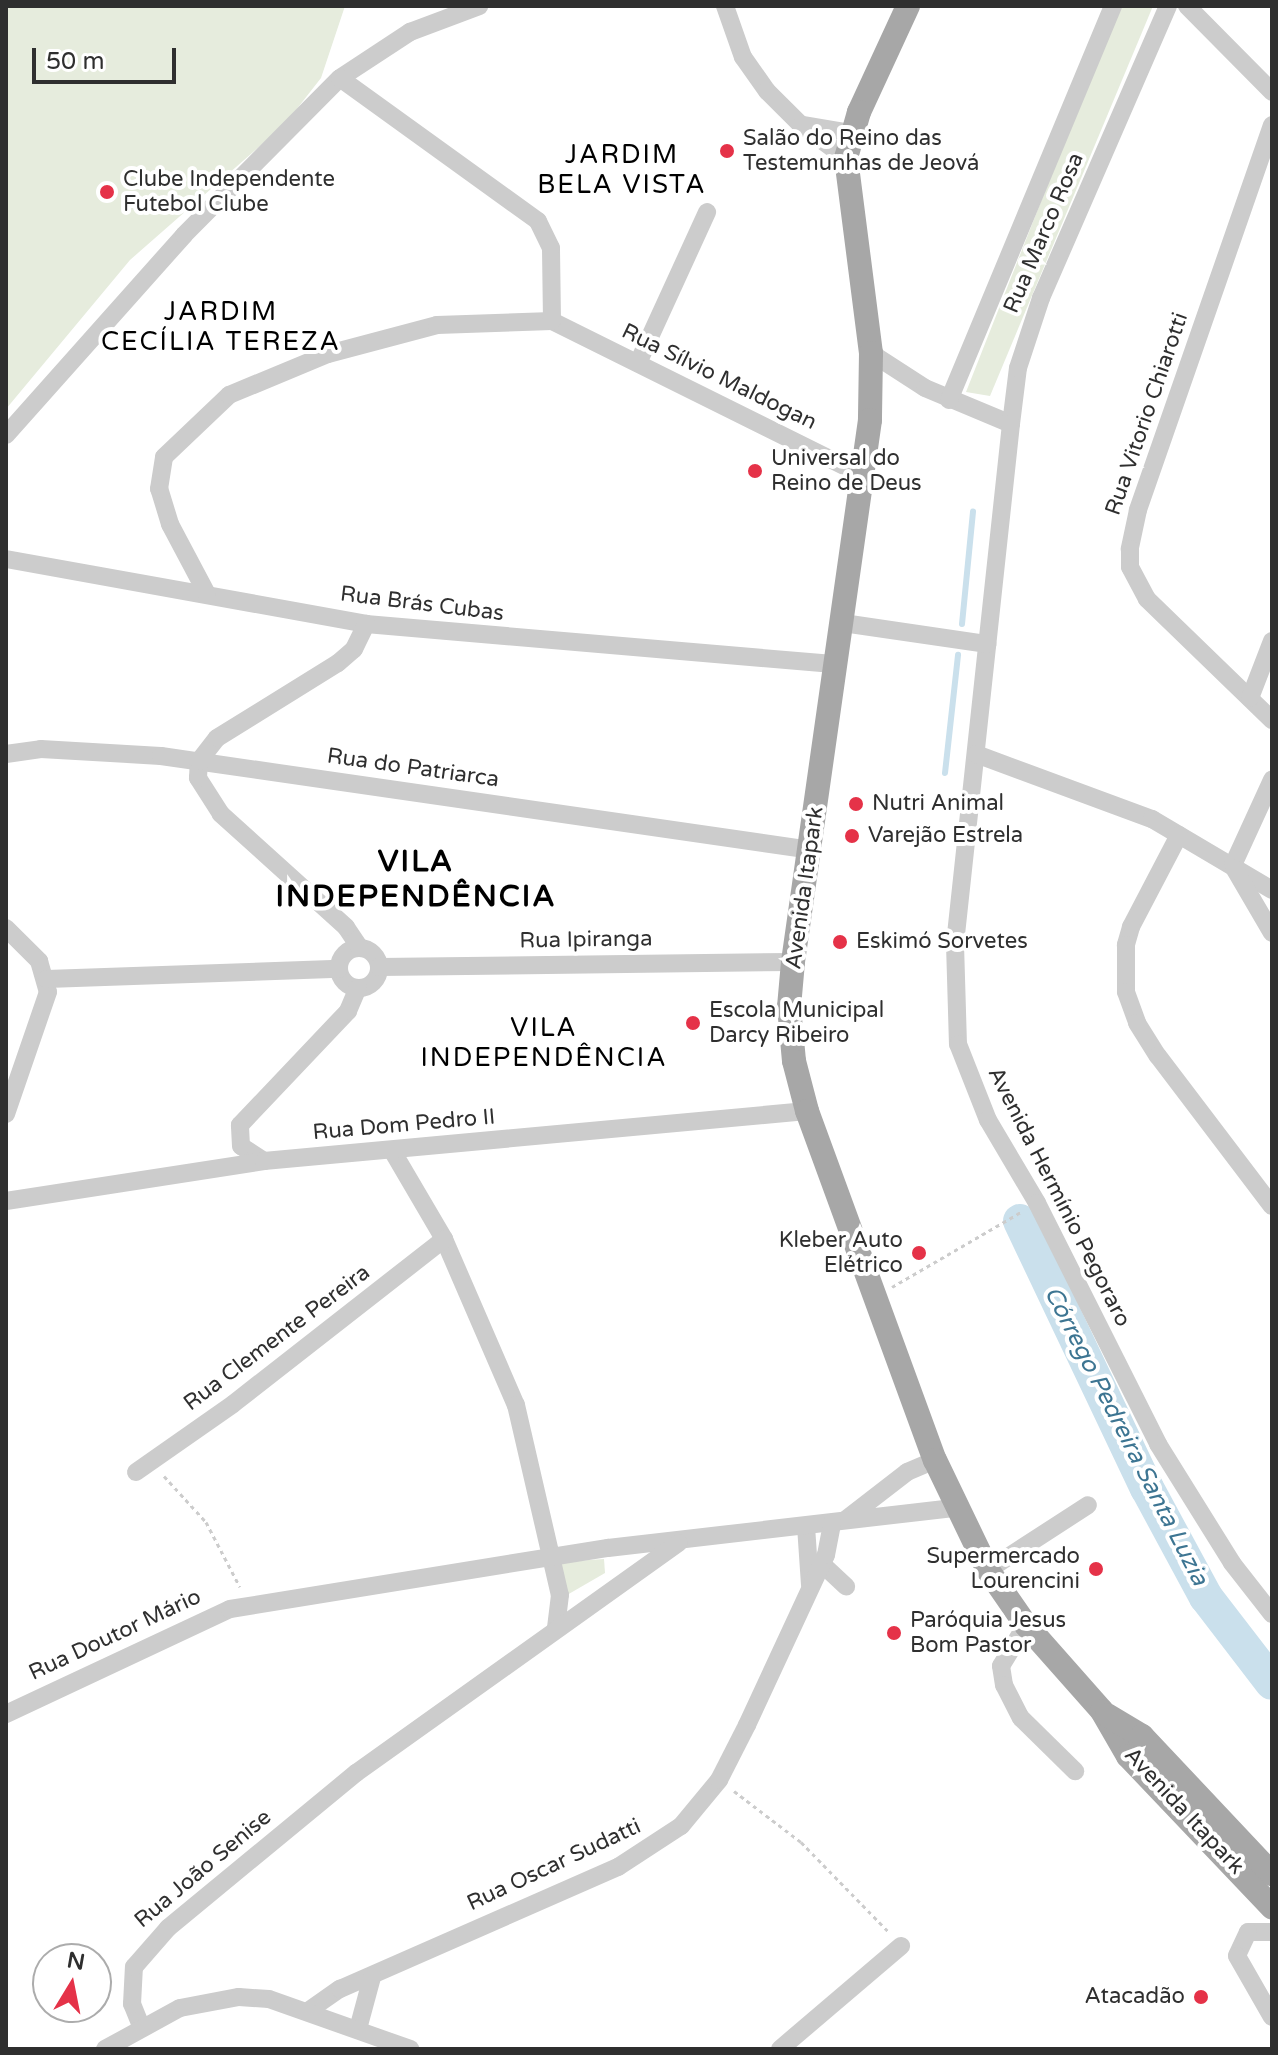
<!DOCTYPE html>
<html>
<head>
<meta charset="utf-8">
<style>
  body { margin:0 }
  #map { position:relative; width:1278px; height:2055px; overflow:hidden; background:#fff; font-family:"Varela Round",sans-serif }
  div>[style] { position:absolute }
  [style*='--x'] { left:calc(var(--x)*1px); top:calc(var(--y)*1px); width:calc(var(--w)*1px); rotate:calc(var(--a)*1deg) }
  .green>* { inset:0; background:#e6ecdd }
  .stream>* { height:6px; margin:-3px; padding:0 3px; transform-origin:3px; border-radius:3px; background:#cae0ec }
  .river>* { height:34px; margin:-17px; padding:0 17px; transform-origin:17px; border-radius:17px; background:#cae0ec }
  .path>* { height:3px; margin-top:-1.5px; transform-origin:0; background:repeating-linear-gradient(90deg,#ccc 0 4px,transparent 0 8px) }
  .minor>* { height:18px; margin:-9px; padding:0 9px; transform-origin:9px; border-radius:9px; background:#ccc }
  .minor>.ring { margin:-9px; padding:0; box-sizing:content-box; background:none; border:18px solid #ccc; border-radius:50% }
  .major>* { height:24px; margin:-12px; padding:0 12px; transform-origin:12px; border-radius:12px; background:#a7a7a7 }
  .dots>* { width:22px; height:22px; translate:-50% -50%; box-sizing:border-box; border:4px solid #fff; border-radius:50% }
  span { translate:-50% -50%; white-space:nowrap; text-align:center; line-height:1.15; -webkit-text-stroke:8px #fff; paint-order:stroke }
  .poi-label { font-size:22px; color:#2f2f2f }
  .left { translate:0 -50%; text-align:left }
  .right { translate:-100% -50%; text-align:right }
  .street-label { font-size:22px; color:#2f2f2f }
  .water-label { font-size:24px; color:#3d7592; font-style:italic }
  .quarter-label { font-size:26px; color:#000; letter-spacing:2px }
  .district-label { font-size:30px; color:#000; font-weight:700; letter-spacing:2px }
  .frame { position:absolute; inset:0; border:8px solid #2f2f2f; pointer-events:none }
  .north { position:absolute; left:32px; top:1943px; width:80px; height:80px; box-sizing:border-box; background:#fff; border:2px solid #acacac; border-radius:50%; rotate:10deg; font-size:22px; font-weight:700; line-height:32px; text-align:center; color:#2f2f2f }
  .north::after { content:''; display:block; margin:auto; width:28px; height:36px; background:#e53248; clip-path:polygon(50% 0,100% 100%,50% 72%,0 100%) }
  .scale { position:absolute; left:32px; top:48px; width:144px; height:36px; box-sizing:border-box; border:4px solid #2f2f2f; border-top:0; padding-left:10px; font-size:24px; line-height:28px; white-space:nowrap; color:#2f2f2f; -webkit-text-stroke:6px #fff; paint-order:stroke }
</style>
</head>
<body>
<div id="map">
  <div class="green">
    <i style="clip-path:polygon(6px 6px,345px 6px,321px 78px,285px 124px,130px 260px,6px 409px)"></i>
    <i style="clip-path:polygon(1118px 6px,1153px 6px,990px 396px,966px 392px)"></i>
    <i style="clip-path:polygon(604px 1559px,605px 1573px,567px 1595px,560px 1562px)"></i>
  </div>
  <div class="stream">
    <i style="--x:962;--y:624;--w:113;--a:-84.4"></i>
    <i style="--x:945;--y:773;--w:119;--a:-83.7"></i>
  </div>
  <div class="river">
    <i style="--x:1020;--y:1221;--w:296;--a:64.6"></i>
    <i style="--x:1147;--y:1488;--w:124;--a:61.6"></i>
    <i style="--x:1206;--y:1597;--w:108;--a:52.5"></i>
  </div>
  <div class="path">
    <i style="--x:892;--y:1287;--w:149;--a:-30.2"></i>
    <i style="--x:164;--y:1476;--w:62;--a:47.6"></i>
    <i style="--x:206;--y:1522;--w:73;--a:62.4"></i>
    <i style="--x:734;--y:1791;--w:84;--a:37.3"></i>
    <i style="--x:801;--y:1842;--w:124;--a:45.7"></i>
  </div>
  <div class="minor">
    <i style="--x:725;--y:6;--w:54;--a:70.6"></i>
    <i style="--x:743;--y:57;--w:42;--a:54.8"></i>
    <i style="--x:767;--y:91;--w:48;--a:45"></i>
    <i style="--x:801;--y:125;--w:56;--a:36.3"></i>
    <i style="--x:1187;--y:6;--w:121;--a:45.3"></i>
    <i style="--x:804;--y:125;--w:48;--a:9.7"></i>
    <i style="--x:1272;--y:125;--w:408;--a:109.2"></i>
    <i style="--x:1138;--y:510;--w:40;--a:102"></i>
    <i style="--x:1130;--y:549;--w:18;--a:90"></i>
    <i style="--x:1130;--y:567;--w:36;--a:62"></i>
    <i style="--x:1147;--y:599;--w:174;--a:44.1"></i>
    <i style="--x:552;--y:321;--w:348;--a:26.4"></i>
    <i style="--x:871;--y:353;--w:64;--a:32.9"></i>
    <i style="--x:925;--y:388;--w:93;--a:22.7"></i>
    <i style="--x:1011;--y:424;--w:56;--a:-82.9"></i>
    <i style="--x:1018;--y:368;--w:74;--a:-71.8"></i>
    <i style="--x:1041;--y:298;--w:318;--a:-66.5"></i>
    <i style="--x:638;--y:363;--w:166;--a:-65.4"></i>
    <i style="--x:949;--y:400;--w:427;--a:-67.4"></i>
    <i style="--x:1011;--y:424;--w:523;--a:96.15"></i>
    <i style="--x:955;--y:944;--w:100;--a:88.3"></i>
    <i style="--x:958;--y:1044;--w:82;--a:68.5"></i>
    <i style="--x:988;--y:1120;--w:96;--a:59.4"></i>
    <i style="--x:1037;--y:1203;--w:270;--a:63.3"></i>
    <i style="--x:1158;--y:1444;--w:140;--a:58.1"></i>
    <i style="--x:1232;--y:1563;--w:65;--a:51.9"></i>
    <i style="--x:6;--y:435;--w:268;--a:-48.3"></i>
    <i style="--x:184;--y:235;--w:221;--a:-45.2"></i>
    <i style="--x:340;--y:78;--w:84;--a:-33.3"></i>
    <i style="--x:410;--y:32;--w:74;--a:-20.6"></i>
    <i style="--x:6;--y:559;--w:366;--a:10.2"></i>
    <i style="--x:366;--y:624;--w:472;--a:4.9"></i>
    <i style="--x:207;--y:594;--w:79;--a:-117.9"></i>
    <i style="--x:170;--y:524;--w:37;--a:-107"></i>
    <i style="--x:159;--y:489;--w:32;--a:-81"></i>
    <i style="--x:164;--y:457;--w:90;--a:-43.6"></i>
    <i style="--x:229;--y:395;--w:107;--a:-22.5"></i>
    <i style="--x:328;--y:354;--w:113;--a:-14.9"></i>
    <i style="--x:437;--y:325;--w:115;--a:-2"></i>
    <i style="--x:552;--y:321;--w:73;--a:-90.8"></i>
    <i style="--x:551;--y:248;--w:30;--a:-116"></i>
    <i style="--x:538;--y:221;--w:244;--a:-144.2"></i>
    <i style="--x:843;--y:623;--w:146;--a:8.3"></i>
    <i style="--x:1250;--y:698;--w:61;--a:-68.9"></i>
    <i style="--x:6;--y:754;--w:35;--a:-8"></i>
    <i style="--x:41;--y:749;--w:120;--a:3.3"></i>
    <i style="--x:161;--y:756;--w:658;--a:8.22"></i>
    <i style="--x:976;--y:754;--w:188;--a:20.3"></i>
    <i style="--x:1152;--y:819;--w:139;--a:30.6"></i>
    <i style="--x:1179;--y:835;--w:104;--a:117.6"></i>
    <i style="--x:1131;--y:927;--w:19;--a:106"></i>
    <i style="--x:1126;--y:945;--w:47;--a:90"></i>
    <i style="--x:1126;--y:992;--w:33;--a:70"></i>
    <i style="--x:1137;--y:1023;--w:39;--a:58"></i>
    <i style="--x:1158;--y:1056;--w:188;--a:52.8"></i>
    <i style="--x:1233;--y:865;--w:94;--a:-65.4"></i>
    <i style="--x:1234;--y:868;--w:75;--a:59.7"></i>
    <i style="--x:6;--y:928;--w:47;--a:45"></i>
    <i style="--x:39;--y:961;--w:32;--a:74"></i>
    <i style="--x:48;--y:992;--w:129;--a:109"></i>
    <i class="ring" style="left:339px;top:948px;width:22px;height:22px"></i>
    <i style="--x:360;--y:948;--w:25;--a:-124"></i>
    <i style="--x:346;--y:927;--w:169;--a:-137.9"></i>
    <i style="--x:221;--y:814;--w:43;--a:-122.6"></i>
    <i style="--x:198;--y:778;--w:17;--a:-87"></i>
    <i style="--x:199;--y:761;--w:29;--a:-52"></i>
    <i style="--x:217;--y:738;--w:142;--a:-31.8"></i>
    <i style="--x:338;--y:663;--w:21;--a:-41"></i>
    <i style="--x:354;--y:649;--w:28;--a:-64"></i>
    <i style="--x:379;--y:967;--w:414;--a:-0.7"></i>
    <i style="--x:47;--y:979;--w:292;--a:-2"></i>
    <i style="--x:393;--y:1152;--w:101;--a:59.6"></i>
    <i style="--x:444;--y:1239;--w:181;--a:66.6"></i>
    <i style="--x:516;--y:1405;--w:195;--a:77"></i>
    <i style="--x:560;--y:1595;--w:33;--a:97"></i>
    <i style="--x:264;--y:1161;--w:27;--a:-147"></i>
    <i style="--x:241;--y:1146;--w:21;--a:-93"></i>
    <i style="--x:240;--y:1125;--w:157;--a:-46.5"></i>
    <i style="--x:348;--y:1011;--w:25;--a:-67"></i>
    <i style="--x:6;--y:1201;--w:261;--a:-8.8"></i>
    <i style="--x:264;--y:1161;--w:545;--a:-5.26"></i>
    <i style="--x:136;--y:1472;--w:118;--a:-35"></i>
    <i style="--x:233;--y:1404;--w:268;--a:-38"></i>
    <i style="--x:845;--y:1520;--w:78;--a:-37.7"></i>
    <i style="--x:907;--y:1472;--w:30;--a:-23"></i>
    <i style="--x:806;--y:1526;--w:59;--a:86.1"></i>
    <i style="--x:822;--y:1564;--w:33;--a:43"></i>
    <i style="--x:988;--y:1570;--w:119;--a:-33"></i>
    <i style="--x:1026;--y:1625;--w:48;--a:121.4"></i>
    <i style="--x:1001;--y:1666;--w:19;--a:81"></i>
    <i style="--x:1004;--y:1685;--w:37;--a:63"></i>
    <i style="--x:1021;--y:1718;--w:76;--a:44.5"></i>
    <i style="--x:6;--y:1714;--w:247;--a:-25.1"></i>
    <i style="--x:230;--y:1609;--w:383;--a:-9.2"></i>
    <i style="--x:608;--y:1548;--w:350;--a:-6.6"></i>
    <i style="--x:1272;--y:1932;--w:24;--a:180"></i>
    <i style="--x:1248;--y:1932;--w:26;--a:115"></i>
    <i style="--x:1237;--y:1956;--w:70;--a:60.2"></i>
    <i style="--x:308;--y:2011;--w:39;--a:-35"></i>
    <i style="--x:340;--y:1989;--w:304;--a:-23.7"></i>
    <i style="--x:618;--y:1867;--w:75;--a:-33.1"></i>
    <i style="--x:681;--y:1826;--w:60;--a:-50.4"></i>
    <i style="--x:719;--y:1780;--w:62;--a:-63"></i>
    <i style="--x:747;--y:1725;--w:187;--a:-65.1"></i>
    <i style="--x:826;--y:1555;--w:33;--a:-79"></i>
    <i style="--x:141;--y:2026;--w:24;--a:-112"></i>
    <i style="--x:132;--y:2004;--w:37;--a:-87"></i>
    <i style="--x:134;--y:1967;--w:52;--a:-48.9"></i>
    <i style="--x:168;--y:1928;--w:244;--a:-39.5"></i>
    <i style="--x:356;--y:1773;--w:396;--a:-35.5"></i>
    <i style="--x:358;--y:2029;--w:54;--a:-74.9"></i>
    <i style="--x:105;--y:2049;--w:85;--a:-28.7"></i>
    <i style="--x:180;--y:2008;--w:60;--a:-10.6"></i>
    <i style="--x:239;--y:1997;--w:30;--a:4"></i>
    <i style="--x:269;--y:1999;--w:150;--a:19.5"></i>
    <i style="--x:780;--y:2049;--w:159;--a:-40.4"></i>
  </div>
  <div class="major">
    <i style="--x:908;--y:6;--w:117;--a:114.8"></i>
    <i style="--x:859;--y:112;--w:48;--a:105.8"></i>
    <i style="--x:846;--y:158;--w:197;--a:82.7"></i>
    <i style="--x:871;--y:353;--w:67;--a:90.9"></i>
    <i style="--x:870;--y:420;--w:547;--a:98.09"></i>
    <i style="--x:793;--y:962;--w:45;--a:95.1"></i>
    <i style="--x:789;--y:1007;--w:54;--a:84.7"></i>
    <i style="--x:794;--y:1061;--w:52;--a:75.4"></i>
    <i style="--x:807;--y:1111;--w:372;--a:69.9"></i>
    <i style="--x:935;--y:1460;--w:122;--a:64.3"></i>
    <i style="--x:988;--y:1570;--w:67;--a:55.4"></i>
    <i style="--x:1026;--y:1625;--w:115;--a:48.5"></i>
    <i style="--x:1102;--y:1711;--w:52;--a:60"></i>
    <i style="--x:1128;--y:1756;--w:209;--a:46.4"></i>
    <i style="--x:1107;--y:1715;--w:41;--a:31"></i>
    <i style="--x:1142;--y:1736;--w:190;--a:46.7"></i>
  </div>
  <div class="dots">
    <i style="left:727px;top:151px;background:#e53248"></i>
    <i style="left:107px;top:192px;background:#e53248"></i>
    <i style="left:755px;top:471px;background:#e53248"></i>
    <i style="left:856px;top:804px;background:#e53248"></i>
    <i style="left:852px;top:836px;background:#e53248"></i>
    <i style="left:840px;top:942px;background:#e53248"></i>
    <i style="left:693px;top:1023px;background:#e53248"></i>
    <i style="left:919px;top:1253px;background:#e53248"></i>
    <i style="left:1096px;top:1569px;background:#e53248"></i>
    <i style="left:894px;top:1633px;background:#e53248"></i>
    <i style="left:1201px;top:1997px;background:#e53248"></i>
  </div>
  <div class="poi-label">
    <span class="left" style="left:743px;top:151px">Salão do Reino das<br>Testemunhas de Jeová</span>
    <span class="left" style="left:123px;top:192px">Clube Independente<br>Futebol Clube</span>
    <span class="left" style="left:771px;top:471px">Universal do<br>Reino de Deus</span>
    <span class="left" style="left:872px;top:804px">Nutri Animal</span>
    <span class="left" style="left:868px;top:836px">Varejão Estrela</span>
    <span class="left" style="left:856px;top:942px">Eskimó Sorvetes</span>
    <span class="left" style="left:709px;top:1023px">Escola Municipal<br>Darcy Ribeiro</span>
    <span class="right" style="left:903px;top:1253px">Kleber Auto<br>Elétrico</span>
    <span class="right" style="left:1080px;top:1569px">Supermercado<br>Lourencini</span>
    <span class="left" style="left:910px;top:1633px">Paróquia Jesus<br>Bom Pastor</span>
    <span class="right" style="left:1185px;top:1997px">Atacadão</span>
  </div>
  <div class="street-label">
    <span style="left:1044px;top:233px;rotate:-67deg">Rua Marco Rosa</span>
    <span style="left:719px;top:377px;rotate:26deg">Rua Sílvio Maldogan</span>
    <span style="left:1147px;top:414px;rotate:-71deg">Rua Vitorio Chiarotti</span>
    <span style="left:422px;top:604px;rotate:7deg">Rua Brás Cubas</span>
    <span style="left:413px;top:768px;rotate:8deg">Rua do Patriarca</span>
    <span style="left:805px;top:888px;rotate:-82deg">Avenida Itapark</span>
    <span style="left:586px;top:940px;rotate:-1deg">Rua Ipiranga</span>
    <span style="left:404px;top:1125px;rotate:-5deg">Rua Dom Pedro II</span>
    <span style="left:1059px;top:1197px;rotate:63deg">Avenida Hermínio Pegoraro</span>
    <span style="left:277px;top:1338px;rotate:-37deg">Rua Clemente Pereira</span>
    <span style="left:115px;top:1635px;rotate:-25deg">Rua Doutor Mário</span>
    <span style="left:1184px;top:1811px;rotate:47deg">Avenida Itapark</span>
    <span style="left:554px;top:1865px;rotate:-25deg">Rua Oscar Sudatti</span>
    <span style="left:203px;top:1869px;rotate:-40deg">Rua João Senise</span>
  </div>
  <div class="water-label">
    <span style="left:1126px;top:1436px;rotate:63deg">Córrego Pedreira Santa Luzia</span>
  </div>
  <div class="quarter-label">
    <span style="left:622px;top:170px">JARDIM<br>BELA VISTA</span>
    <span style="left:221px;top:327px">JARDIM<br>CECÍLIA TEREZA</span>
    <span style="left:544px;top:1043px">VILA<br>INDEPENDÊNCIA</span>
  </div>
  <div class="district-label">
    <span style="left:416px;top:879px">VILA<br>INDEPENDÊNCIA</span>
  </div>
  <div class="frame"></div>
  <div class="north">N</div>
  <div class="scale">50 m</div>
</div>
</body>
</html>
